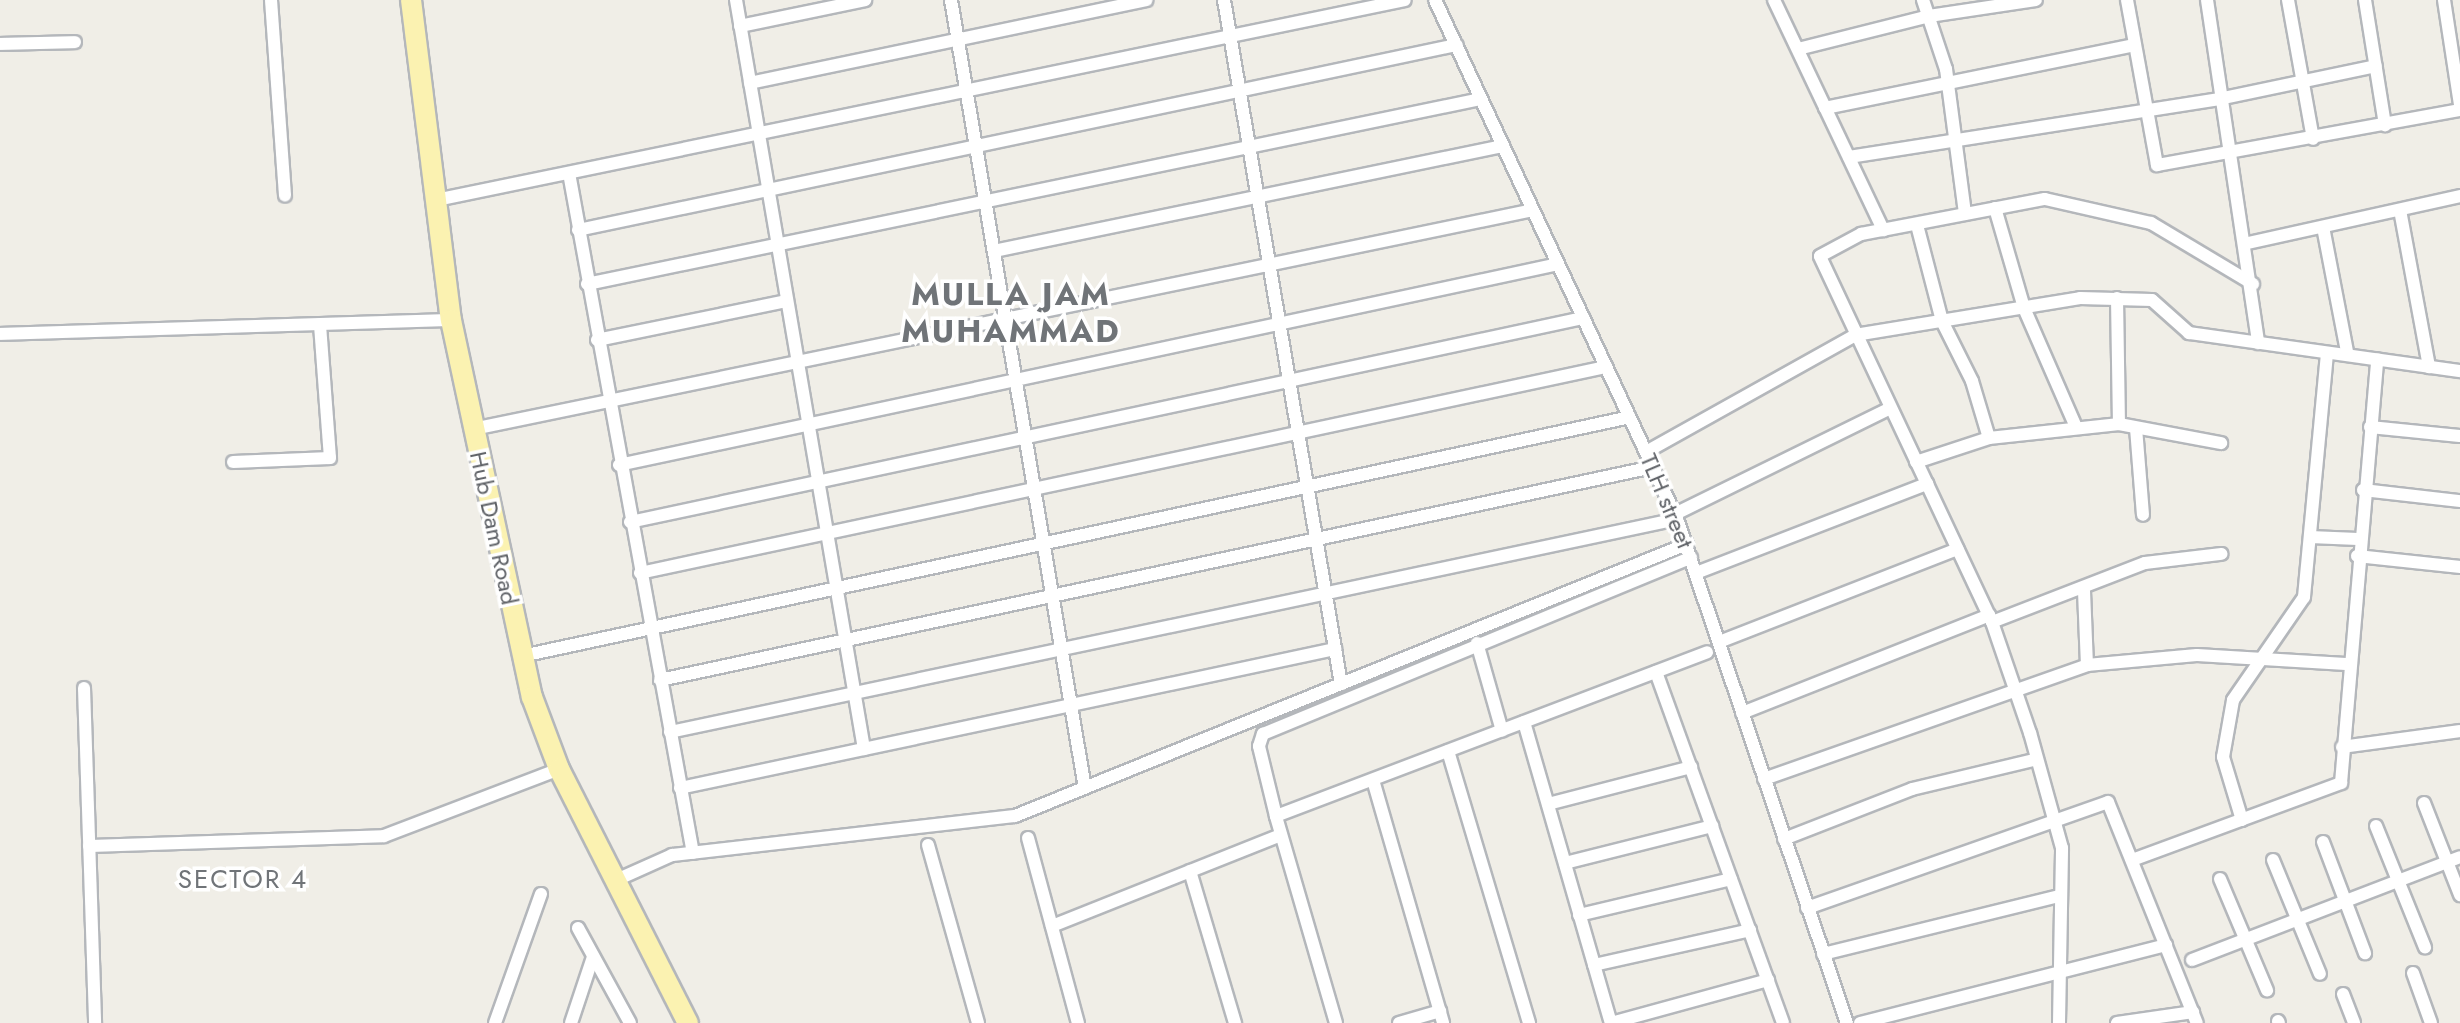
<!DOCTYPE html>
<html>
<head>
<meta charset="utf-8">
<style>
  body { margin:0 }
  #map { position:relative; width:2460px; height:1023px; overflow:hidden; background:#f0eee7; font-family:Jost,sans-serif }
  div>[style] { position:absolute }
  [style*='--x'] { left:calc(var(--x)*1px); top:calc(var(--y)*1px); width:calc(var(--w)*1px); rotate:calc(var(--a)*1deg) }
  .roads { filter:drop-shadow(2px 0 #b4b7bb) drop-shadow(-2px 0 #b4b7bb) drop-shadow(0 2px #b4b7bb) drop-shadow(0 -2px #b4b7bb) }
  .minor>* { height:12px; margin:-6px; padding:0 6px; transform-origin:6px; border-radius:6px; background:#fff }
  .primary>* { height:20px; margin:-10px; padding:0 10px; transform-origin:10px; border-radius:10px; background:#fbf2b1 }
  span { translate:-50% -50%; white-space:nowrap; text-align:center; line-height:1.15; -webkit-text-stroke:7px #fff; paint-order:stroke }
  .street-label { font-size:24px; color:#5f6267 }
  .neighbourhood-label { font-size:26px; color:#707478; letter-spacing:2px }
  .district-label { font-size:32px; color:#707478; font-weight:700; letter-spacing:2px }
</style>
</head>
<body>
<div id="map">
  <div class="roads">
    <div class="minor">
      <i style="--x:271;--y:0;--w:196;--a:85.9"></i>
      <i style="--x:736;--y:0;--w:760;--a:80.3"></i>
      <i style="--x:951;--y:0;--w:799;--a:80.35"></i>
      <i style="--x:1224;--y:0;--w:694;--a:80.29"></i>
      <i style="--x:1435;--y:0;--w:573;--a:65"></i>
      <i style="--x:1677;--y:519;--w:532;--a:71.36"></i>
      <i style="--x:1774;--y:0;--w:255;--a:64.6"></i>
      <i style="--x:1923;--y:0;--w:73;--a:71.6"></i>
      <i style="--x:1946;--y:69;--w:146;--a:82.5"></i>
      <i style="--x:2127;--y:0;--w:168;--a:79.7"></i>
      <i style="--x:2157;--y:165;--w:308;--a:-10.3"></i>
      <i style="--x:2207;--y:0;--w:347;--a:81.5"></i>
      <i style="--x:2288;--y:0;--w:141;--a:79.8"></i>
      <i style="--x:2365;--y:0;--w:127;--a:80.9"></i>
      <i style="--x:2444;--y:0;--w:105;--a:81.3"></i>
      <i style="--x:740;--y:26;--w:128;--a:-11.7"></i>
      <i style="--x:0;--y:44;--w:75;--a:-1.5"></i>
      <i style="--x:1798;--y:49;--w:135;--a:-14.1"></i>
      <i style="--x:1929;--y:16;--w:108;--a:-8.5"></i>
      <i style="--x:750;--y:83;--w:405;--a:-11.8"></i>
      <i style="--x:1825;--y:108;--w:316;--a:-11.5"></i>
      <i style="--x:1849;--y:157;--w:380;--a:-8.9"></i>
      <i style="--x:2224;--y:98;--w:155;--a:-11.9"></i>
      <i style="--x:569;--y:173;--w:691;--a:79.67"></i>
      <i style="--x:436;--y:200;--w:989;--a:-11.66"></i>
      <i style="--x:1995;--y:208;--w:104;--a:73.8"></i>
      <i style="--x:2024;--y:308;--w:130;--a:66.4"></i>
      <i style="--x:2400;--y:210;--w:160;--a:79.5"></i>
      <i style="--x:1917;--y:225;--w:99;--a:75.4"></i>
      <i style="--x:1942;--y:321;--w:67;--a:63.4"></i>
      <i style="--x:1972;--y:381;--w:59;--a:73.4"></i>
      <i style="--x:2323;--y:227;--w:127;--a:79.1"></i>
      <i style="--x:578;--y:230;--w:898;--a:-11.89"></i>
      <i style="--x:2248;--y:243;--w:217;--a:-12.5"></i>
      <i style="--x:994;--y:251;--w:520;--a:-11.66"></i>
      <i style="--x:587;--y:284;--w:912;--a:-11.7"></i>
      <i style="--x:2117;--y:298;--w:126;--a:89.1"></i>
      <i style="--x:0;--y:334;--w:451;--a:-1.8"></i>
      <i style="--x:597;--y:340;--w:194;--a:-11.6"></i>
      <i style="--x:2370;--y:427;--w:90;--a:5.7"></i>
      <i style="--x:2136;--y:428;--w:87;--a:85.4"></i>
      <i style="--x:473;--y:429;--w:1082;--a:-11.67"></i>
      <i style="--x:1646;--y:452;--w:240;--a:-29.2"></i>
      <i style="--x:1855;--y:335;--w:228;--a:-9.3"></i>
      <i style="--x:2080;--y:298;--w:72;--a:1.6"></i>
      <i style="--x:2152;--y:300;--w:50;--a:41.7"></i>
      <i style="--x:2189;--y:333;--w:274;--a:8"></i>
      <i style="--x:233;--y:462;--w:97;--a:-2.4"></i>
      <i style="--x:330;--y:458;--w:134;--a:-94.3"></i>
      <i style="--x:1916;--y:462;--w:77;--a:-18.2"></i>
      <i style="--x:1989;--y:438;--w:131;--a:-6.1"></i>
      <i style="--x:2119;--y:424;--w:104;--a:10.6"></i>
      <i style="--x:619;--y:465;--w:960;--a:-12.08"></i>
      <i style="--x:2363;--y:490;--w:98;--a:6.5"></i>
      <i style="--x:1675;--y:514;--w:240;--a:-26.2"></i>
      <i style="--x:630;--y:522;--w:975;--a:-12.08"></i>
      <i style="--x:2310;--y:537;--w:48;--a:2.4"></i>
      <i style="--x:2357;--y:556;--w:104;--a:6.1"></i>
      <i style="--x:640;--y:573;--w:988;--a:-12.04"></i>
      <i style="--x:1696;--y:573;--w:248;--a:-21.1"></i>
      <i style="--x:2084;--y:591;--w:74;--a:87.7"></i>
      <i style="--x:1992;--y:622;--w:164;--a:-21.1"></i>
      <i style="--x:2145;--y:563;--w:77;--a:-6.8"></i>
      <i style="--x:1719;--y:642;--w:256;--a:-21.3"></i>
      <i style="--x:1477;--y:643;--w:91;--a:74.1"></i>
      <i style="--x:522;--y:656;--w:1133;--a:-12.17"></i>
      <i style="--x:1656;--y:672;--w:373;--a:70.1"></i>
      <i style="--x:660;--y:680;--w:1016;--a:-12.11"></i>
      <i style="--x:84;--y:688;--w:335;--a:88.1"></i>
      <i style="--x:1742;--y:713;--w:266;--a:-21.6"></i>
      <i style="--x:1524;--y:722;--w:313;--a:73.9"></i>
      <i style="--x:670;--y:732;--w:1029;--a:-11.94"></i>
      <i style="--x:2342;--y:747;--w:119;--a:-7.7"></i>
      <i style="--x:1448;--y:751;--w:284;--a:73.4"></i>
      <i style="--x:1764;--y:779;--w:343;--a:-19.4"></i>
      <i style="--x:2087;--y:665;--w:110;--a:-5.2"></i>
      <i style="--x:2197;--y:655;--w:149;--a:3.5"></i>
      <i style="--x:1373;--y:780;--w:253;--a:73.9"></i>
      <i style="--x:680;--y:788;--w:670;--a:-11.98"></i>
      <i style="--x:2424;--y:803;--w:99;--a:68.6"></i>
      <i style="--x:1548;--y:804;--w:148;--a:-14.5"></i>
      <i style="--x:1276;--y:816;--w:461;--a:-20.8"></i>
      <i style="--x:2242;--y:820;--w:66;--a:-106.8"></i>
      <i style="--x:2223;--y:757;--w:58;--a:-80"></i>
      <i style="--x:2233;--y:700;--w:125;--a:-55.4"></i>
      <i style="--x:2304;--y:597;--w:245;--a:-84.6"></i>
      <i style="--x:2376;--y:826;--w:131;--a:68"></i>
      <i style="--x:1028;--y:838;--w:192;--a:74.9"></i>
      <i style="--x:1784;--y:839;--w:137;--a:-21.3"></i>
      <i style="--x:1912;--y:789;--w:125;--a:-13.4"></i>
      <i style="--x:2323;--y:842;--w:119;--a:69.3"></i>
      <i style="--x:928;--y:845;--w:185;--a:74.3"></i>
      <i style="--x:89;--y:846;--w:295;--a:-1.9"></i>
      <i style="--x:384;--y:836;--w:187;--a:-20.9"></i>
      <i style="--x:2132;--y:860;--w:223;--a:-20.2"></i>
      <i style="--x:2341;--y:783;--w:425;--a:-85.1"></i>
      <i style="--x:2273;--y:860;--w:123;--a:67.6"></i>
      <i style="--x:1565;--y:863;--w:152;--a:-14.1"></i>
      <i style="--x:1190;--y:871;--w:159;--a:73.5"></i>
      <i style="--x:2220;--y:879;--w:121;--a:67.1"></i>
      <i style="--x:614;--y:881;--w:64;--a:-24.1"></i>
      <i style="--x:672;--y:855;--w:345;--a:-6.5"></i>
      <i style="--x:1015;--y:816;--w:725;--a:-22.04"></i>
      <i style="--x:1807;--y:908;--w:319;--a:-19.4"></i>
      <i style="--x:2108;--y:802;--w:238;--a:68.1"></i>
      <i style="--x:1579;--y:915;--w:156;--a:-13.3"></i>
      <i style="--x:1052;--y:926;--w:246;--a:-21.7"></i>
      <i style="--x:578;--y:928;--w:108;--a:61.3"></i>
      <i style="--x:1823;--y:954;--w:243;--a:-13.8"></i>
      <i style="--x:2192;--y:960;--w:287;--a:-21"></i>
      <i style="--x:1594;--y:965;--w:160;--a:-12.6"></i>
      <i style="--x:2413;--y:973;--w:53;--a:70.2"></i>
      <i style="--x:2343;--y:994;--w:31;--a:69"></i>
      <i style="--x:2278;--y:1021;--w:2;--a:63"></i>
      <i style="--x:495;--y:1023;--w:137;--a:-70.4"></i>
      <i style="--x:571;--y:1023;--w:70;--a:-71.6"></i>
      <i style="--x:1336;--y:1023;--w:216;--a:-106.2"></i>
      <i style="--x:1276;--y:816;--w:72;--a:-103.7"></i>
      <i style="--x:1259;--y:746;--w:13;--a:-72"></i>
      <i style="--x:1263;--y:734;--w:463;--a:-22.4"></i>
      <i style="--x:1399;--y:1023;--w:43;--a:-16.3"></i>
      <i style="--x:1611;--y:1023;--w:163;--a:-15.3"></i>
      <i style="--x:1860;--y:1023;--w:316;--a:-14.3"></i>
      <i style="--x:2059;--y:1023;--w:175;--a:-89"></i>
      <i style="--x:2062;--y:848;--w:119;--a:-105.5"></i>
      <i style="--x:2030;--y:733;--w:117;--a:-108.9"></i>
      <i style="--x:1992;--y:622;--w:404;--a:-115.2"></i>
      <i style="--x:1820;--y:256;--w:47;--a:-28.2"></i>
      <i style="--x:1861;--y:234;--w:187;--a:-10.8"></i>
      <i style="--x:2045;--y:199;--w:109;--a:12.8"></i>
      <i style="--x:2151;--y:223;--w:119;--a:30.9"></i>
      <i style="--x:2117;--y:1023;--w:77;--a:-8.2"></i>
    </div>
    <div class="primary">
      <i style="--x:411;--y:0;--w:322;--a:82.9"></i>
      <i style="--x:451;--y:320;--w:386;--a:77.9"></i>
      <i style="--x:532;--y:697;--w:77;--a:69.4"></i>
      <i style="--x:559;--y:769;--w:285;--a:63.1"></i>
    </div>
  </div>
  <div class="street-label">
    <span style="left:1667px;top:501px;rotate:67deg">TLH street</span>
    <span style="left:494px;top:528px;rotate:78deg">Hub Dam Road</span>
  </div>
  <div class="neighbourhood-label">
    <span style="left:243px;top:880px">SECTOR 4</span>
  </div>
  <div class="district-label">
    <span style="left:1011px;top:313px">MULLA JAM<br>MUHAMMAD</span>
  </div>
</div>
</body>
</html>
